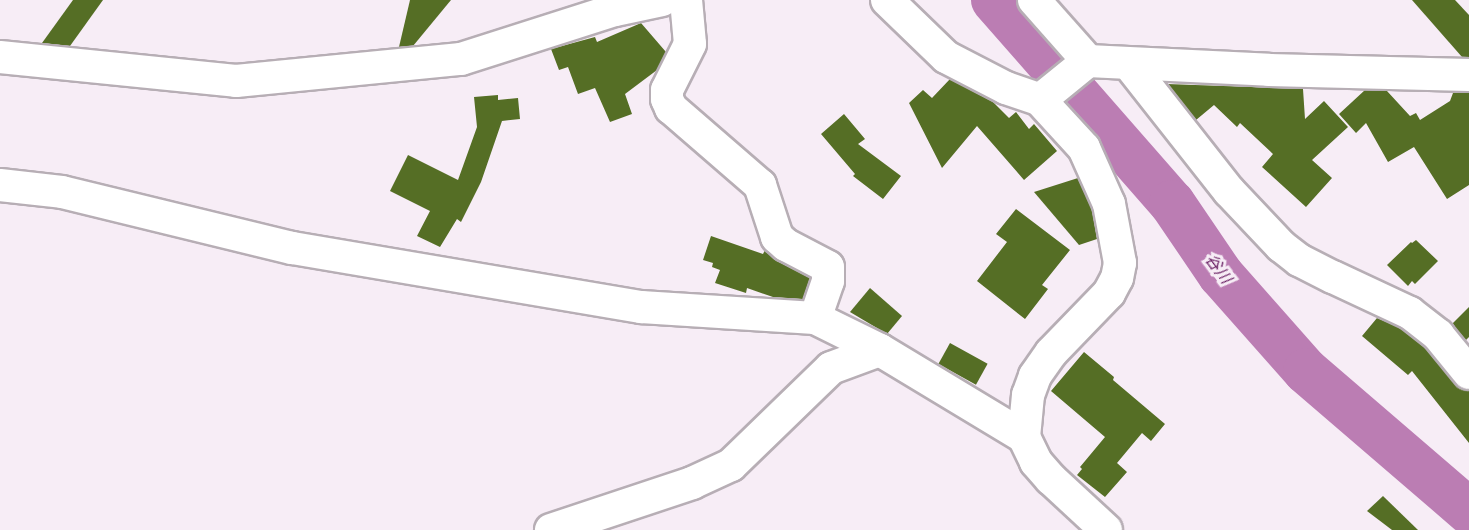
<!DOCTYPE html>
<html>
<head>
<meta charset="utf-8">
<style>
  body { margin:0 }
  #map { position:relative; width:1469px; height:530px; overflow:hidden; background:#f7edf6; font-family:"Work Sans","Noto Sans JP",sans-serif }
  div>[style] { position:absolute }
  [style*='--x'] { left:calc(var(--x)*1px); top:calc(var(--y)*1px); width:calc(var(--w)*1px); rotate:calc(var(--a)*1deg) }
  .river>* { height:46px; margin:-23px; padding:0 23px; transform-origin:23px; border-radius:23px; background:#bb7db3 }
  .building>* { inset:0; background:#556e25; transform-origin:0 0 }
  .roads { filter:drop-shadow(2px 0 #b7aeb5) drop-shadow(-2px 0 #b7aeb5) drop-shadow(0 2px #b7aeb5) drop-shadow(0 -2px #b7aeb5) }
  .minor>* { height:32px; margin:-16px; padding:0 16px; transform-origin:16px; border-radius:16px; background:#fff }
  span { translate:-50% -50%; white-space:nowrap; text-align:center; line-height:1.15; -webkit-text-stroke:6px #f7edf6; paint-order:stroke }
  .water-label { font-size:16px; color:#681e62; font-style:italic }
</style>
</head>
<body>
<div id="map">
  <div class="river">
    <i style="--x:994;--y:0;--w:270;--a:48.8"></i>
    <i style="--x:1172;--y:203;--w:87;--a:55.8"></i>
    <i style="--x:1221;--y:275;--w:128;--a:48.5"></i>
    <i style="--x:1306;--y:371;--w:215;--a:40.7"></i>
  </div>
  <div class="building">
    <i style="clip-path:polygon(73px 0,103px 0,70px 46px,42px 43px)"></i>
    <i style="clip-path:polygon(410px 0,451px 0,413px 46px,399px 47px)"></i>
    <i style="clip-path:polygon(1412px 0,1455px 0,1469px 15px,1469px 57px,1462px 57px)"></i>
    <i style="clip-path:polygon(641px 23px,666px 52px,657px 70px,625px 94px,632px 114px,610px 122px,595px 88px,578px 94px,568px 67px,559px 70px,551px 49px,595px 37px,597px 42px)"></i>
    <i style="clip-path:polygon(950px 79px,993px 102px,1009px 118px,1016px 112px,1029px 129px,1034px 124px,1057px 151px,1024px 180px,977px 126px,942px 168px,909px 103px,923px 90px,932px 98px)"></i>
    <i style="clip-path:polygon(1167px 84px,1303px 89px,1305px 119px,1324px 101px,1348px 127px,1312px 160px,1332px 178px,1306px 207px,1262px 167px,1273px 154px,1240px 123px,1237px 127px,1214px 105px,1196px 120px)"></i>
    <i style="clip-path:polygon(1365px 90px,1387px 91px,1410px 116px,1416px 113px,1420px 120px,1450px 101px,1453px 93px,1469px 93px,1469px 185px,1447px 199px,1414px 147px,1388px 162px,1366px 123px,1356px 133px,1339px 114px)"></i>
    <i style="clip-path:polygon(498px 95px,498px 100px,518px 98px,520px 119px,502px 121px,481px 182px,461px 222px,457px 219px,440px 247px,417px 236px,430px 211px,390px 191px,408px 155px,458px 180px,477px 127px,474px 97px)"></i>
    <i style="clip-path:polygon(844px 114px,865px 139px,858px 144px,901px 176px,883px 199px,853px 176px,855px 174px,821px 134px)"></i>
    <i style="clip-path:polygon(1078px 178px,1092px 209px,1097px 239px,1079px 245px,1034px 192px)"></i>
    <i style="clip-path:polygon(1016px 209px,1070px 250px,1042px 285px,1048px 289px,1025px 319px,977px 281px,1007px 242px,996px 234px)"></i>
    <i style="clip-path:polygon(711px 236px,763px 254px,765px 250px,777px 261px,810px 278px,803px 299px,773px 297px,747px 288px,746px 293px,715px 283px,720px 270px,712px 267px,713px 263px,703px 260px)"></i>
    <i style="clip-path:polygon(1416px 240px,1438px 261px,1415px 284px,1412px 281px,1408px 286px,1387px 265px,1411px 242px,1412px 243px)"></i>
    <i style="clip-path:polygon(870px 288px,902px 316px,887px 334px,850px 312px)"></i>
    <i style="clip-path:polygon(1469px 307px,1469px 337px,1466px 340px,1452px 324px)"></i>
    <i style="clip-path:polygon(1377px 318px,1401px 328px,1425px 348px,1455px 384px,1469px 391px,1469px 443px,1412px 371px,1408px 375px,1362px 336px)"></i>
    <i style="left:950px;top:343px;width:43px;height:24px;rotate:29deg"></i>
    <i style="clip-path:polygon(1084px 352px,1114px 377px,1113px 380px,1165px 424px,1151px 441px,1142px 433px,1117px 463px,1127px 472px,1105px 497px,1077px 475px,1082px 469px,1080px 467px,1105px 437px,1051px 391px)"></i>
    <i style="clip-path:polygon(1383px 496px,1418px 530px,1392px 530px,1367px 511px)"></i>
  </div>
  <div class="roads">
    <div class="minor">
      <i style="--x:686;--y:0;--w:44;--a:84.8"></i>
      <i style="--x:690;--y:44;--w:51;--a:116.6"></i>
      <i style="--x:667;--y:90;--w:9;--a:90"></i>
      <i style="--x:667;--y:99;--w:10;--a:66"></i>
      <i style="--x:671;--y:108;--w:118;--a:40.9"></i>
      <i style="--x:760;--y:185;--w:55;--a:71.9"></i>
      <i style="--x:777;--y:237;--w:12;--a:42"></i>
      <i style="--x:786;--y:245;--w:47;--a:27.6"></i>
      <i style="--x:828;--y:267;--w:14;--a:90"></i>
      <i style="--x:828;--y:281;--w:39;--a:109"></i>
      <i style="--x:887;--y:0;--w:82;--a:44"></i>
      <i style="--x:946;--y:57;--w:68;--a:27.3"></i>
      <i style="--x:1006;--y:88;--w:36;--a:19"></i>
      <i style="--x:1040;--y:100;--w:65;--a:47.5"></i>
      <i style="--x:1084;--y:148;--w:61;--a:65.9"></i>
      <i style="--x:1109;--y:204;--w:60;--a:79.4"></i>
      <i style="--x:1120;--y:263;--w:15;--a:101"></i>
      <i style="--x:1117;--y:278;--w:17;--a:118"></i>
      <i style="--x:1109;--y:293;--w:83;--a:134"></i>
      <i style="--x:1051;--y:353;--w:28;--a:125"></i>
      <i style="--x:1035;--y:376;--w:20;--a:110"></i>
      <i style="--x:1028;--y:395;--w:42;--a:95.4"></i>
      <i style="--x:1034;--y:0;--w:81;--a:48.5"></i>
      <i style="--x:1088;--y:61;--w:181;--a:2.8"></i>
      <i style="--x:1269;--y:70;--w:200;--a:1.4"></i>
      <i style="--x:0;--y:57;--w:237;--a:5.8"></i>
      <i style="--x:236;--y:81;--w:226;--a:-5.6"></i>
      <i style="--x:461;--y:59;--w:162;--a:-17.7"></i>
      <i style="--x:615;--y:10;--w:48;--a:-12"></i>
      <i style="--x:1129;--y:64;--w:162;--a:51.8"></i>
      <i style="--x:1229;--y:191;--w:76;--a:46.6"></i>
      <i style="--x:1281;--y:246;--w:23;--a:38"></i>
      <i style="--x:1299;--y:260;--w:38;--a:27"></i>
      <i style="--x:1333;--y:277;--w:85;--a:25.1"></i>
      <i style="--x:1410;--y:313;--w:36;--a:38"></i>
      <i style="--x:1438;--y:335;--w:49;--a:50.8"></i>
      <i style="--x:1040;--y:100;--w:62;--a:-39.1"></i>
      <i style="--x:0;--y:185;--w:62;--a:6.4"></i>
      <i style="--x:62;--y:192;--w:237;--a:13.7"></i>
      <i style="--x:292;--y:248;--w:354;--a:9.6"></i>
      <i style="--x:641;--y:307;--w:174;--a:3.6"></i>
      <i style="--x:815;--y:318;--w:72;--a:26.2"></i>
      <i style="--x:880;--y:350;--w:168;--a:31.1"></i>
      <i style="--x:1024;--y:437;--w:28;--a:64"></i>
      <i style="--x:1036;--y:462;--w:23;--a:49"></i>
      <i style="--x:1051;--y:479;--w:75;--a:42.8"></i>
      <i style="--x:551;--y:530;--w:149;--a:-18.4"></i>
      <i style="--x:692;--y:483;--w:43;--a:-24.8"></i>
      <i style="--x:731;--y:465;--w:139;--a:-44.1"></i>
      <i style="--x:831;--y:368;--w:52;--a:-20.2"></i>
    </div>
  </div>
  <div class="water-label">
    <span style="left:1218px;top:269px;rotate:53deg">谷川</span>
  </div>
</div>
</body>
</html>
